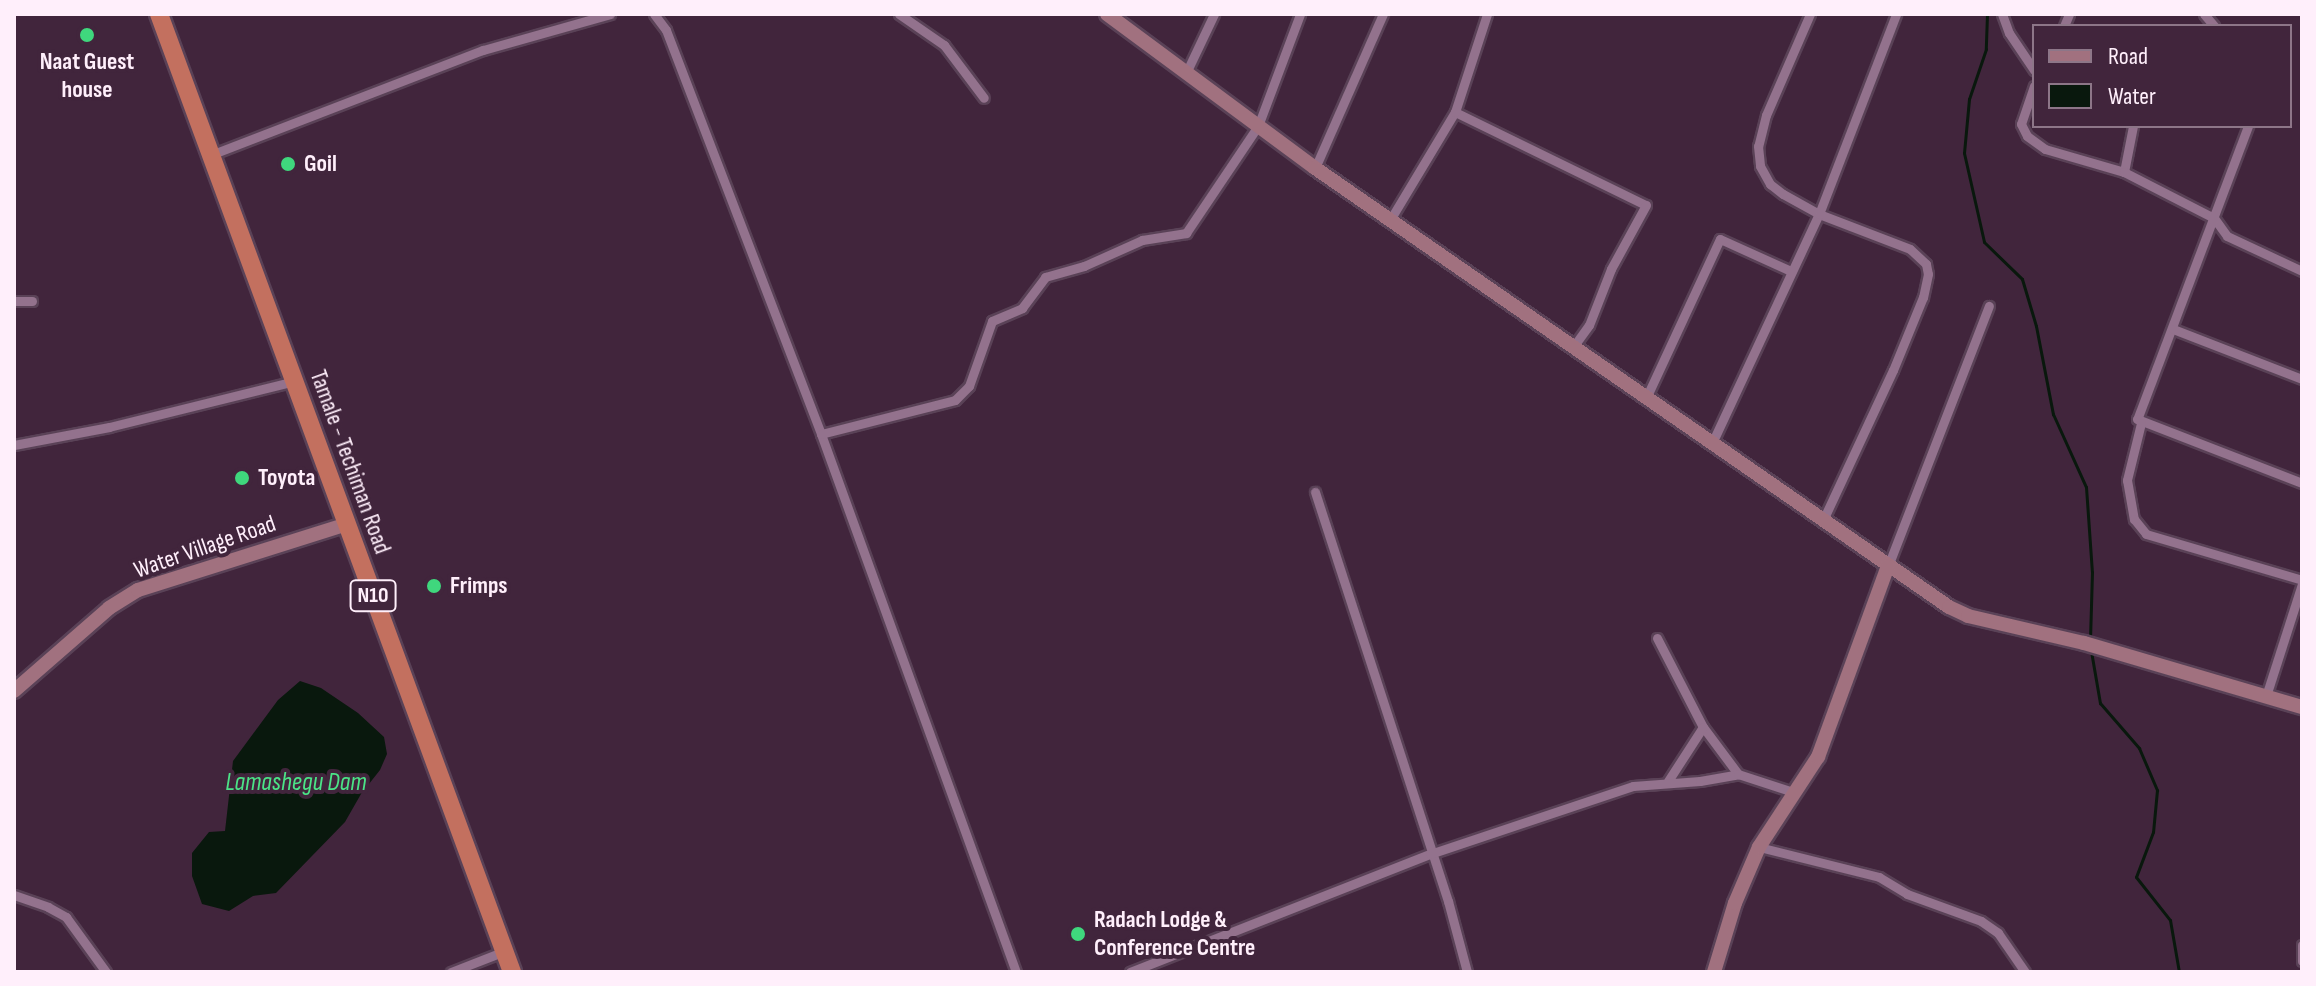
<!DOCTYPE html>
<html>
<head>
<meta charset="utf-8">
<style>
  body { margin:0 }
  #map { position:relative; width:2316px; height:986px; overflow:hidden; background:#41253c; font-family:"Sofia Sans Condensed",sans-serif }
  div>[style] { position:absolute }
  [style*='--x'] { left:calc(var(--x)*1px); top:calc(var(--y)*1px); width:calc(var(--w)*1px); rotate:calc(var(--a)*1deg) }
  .water>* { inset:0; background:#09180d }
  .stream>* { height:3px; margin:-1.5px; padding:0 1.5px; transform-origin:1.5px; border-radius:1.5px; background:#09180d }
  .roads { filter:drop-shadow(2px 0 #5a4257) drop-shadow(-2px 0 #5a4257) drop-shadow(0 2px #5a4257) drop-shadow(0 -2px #5a4257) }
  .street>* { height:9px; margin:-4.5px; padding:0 4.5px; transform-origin:4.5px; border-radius:4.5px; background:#93728d }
  .secondary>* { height:14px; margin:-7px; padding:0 7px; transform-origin:7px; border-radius:7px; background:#a1717f }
  .highway>* { height:18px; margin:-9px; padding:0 9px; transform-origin:9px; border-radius:9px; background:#c3705f }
  .dots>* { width:22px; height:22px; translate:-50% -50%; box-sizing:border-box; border:4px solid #41253c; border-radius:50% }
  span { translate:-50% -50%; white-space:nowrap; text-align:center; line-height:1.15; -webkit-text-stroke:8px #41253c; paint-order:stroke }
  .shield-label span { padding:2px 6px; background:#41253c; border:2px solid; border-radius:6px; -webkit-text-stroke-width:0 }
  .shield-label { font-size:22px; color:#ffeffb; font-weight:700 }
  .poi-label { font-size:24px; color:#ffeffb; font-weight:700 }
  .left { translate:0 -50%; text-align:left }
  .street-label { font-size:24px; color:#ffeffb }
  .water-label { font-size:26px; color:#4be487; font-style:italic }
  .frame { position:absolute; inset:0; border:16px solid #ffeffb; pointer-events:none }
  .legend { position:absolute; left:2032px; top:24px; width:260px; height:104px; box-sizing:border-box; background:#41253c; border:2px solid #8d7688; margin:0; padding:10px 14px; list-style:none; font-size:24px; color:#ffeffb }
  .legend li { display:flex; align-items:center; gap:16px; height:40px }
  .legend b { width:40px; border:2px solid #8d7688 }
</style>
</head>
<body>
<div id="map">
  <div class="water">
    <i style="clip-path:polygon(300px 681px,321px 688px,358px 713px,384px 737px,387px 754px,380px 770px,361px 794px,345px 822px,276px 893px,253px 896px,229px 911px,202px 904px,192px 876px,192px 853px,209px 832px,225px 831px,233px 761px,278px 700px)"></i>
  </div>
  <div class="stream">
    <i style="--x:1987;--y:14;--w:35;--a:92"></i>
    <i style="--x:1986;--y:49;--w:53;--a:108.8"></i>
    <i style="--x:1969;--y:99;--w:54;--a:95.3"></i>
    <i style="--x:1964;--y:153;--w:91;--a:77.3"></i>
    <i style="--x:1984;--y:242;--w:53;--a:44.2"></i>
    <i style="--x:2022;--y:279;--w:49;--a:73.4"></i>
    <i style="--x:2036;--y:326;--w:90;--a:79.1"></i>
    <i style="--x:2053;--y:414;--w:80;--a:65.7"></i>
    <i style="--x:2086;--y:487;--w:85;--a:86"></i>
    <i style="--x:2092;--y:572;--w:67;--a:91.7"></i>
    <i style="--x:2091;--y:651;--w:53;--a:80.2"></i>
    <i style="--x:2100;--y:703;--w:60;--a:49.1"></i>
    <i style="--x:2139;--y:748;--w:46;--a:66.8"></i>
    <i style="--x:2157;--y:790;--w:42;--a:95.4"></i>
    <i style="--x:2153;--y:832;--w:48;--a:110.7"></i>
    <i style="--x:2136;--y:877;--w:55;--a:51.7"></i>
    <i style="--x:2170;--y:920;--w:53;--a:80.2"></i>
  </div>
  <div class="roads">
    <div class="street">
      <i style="--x:654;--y:14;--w:20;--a:53"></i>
      <i style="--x:666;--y:30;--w:433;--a:69"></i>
      <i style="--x:821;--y:434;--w:572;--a:70.08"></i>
      <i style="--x:899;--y:14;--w:55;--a:34.6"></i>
      <i style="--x:944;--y:45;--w:66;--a:53"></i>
      <i style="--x:1810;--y:14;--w:110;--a:113.5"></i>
      <i style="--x:1766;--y:115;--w:32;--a:104"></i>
      <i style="--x:1758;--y:146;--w:20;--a:84"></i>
      <i style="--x:1760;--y:166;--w:21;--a:61"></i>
      <i style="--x:1770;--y:184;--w:16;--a:38"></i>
      <i style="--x:1783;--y:194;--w:41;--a:29.1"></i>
      <i style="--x:1819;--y:214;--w:97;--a:21"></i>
      <i style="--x:1910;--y:249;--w:22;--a:43"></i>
      <i style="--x:1926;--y:264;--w:10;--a:79"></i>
      <i style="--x:1928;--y:274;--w:24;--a:102"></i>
      <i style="--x:1923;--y:297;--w:79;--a:112.3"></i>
      <i style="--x:1893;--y:370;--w:163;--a:115"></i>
      <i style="--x:2002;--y:14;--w:20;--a:70"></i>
      <i style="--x:2009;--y:33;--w:45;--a:56"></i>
      <i style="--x:2204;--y:14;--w:16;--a:50"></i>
      <i style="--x:2064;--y:26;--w:13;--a:-67"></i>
      <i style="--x:1186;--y:73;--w:65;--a:-64.6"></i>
      <i style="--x:2034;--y:86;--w:40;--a:108.9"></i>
      <i style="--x:2021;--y:124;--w:13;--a:63"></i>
      <i style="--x:2027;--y:136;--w:22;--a:36"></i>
      <i style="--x:2045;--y:149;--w:82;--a:16.2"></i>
      <i style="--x:1455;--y:112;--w:212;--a:26"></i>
      <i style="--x:1646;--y:205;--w:73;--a:118.7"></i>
      <i style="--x:1611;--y:269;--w:60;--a:111.4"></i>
      <i style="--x:1589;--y:325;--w:26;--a:126"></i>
      <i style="--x:2133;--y:126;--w:47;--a:101.1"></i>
      <i style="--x:2124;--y:172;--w:101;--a:27.1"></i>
      <i style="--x:2214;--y:218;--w:22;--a:54"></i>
      <i style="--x:2227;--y:236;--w:83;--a:25"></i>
      <i style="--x:2248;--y:126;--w:313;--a:110.7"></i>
      <i style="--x:2137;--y:419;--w:177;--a:21.2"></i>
      <i style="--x:213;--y:154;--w:289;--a:-21.1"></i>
      <i style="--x:483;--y:50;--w:132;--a:-15.8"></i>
      <i style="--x:1315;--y:168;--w:168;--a:-66.2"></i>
      <i style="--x:1390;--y:220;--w:126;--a:-59"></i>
      <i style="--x:1455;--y:112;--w:103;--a:-71.9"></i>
      <i style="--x:14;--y:301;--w:18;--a:0"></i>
      <i style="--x:2173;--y:329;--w:138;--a:21.2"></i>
      <i style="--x:1647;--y:396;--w:173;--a:-65.1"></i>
      <i style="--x:1720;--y:239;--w:78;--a:24.3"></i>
      <i style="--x:2141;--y:423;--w:59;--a:103.8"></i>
      <i style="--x:2127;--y:480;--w:40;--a:80"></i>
      <i style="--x:2134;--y:519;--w:19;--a:51"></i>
      <i style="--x:2146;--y:534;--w:163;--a:16.4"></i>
      <i style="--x:821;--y:434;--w:138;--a:-14.2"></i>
      <i style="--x:955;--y:400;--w:20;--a:-45"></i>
      <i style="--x:969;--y:386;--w:69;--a:-70.5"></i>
      <i style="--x:992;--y:321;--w:33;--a:-23"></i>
      <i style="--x:1022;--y:308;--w:39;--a:-53"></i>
      <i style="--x:1045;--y:277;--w:41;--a:-15.8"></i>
      <i style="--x:1084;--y:266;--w:64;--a:-24.1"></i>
      <i style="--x:1142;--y:240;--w:45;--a:-9"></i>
      <i style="--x:1186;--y:233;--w:129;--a:-56.1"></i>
      <i style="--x:1258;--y:126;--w:120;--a:-69.4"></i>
      <i style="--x:1713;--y:441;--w:251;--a:-65"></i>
      <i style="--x:1819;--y:214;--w:214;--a:-68.9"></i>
      <i style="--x:14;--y:445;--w:97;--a:-10.7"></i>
      <i style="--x:109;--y:427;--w:192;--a:-13.9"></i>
      <i style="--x:1315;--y:492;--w:430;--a:72"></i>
      <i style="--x:1448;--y:901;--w:73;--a:75"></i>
      <i style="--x:1888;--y:566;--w:279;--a:-68.8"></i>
      <i style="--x:1657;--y:638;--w:100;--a:62.7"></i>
      <i style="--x:1703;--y:727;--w:59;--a:53.3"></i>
      <i style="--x:2266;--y:696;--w:118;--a:-72.2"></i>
      <i style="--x:1668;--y:781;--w:64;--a:-57.1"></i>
      <i style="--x:1759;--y:847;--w:124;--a:14"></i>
      <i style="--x:1879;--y:877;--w:33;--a:31"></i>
      <i style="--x:1907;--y:894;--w:79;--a:20"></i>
      <i style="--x:1981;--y:921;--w:21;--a:35"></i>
      <i style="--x:1998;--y:933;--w:47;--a:55.3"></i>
      <i style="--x:14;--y:895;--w:36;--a:19"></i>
      <i style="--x:48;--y:907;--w:21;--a:29"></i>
      <i style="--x:66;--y:917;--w:68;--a:54"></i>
      <i style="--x:2302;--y:945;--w:16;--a:90"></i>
      <i style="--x:451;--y:972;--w:58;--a:-21.3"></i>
      <i style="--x:1130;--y:972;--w:322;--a:-21.5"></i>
      <i style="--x:1430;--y:854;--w:214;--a:-18.5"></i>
      <i style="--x:1633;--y:786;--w:67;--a:-4.3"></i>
      <i style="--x:1700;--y:781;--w:39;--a:-10"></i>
      <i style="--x:1738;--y:774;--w:58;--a:18.1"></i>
    </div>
    <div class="secondary">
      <i style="--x:1107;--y:14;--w:259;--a:36.5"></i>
      <i style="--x:1315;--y:168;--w:771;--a:34.7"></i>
      <i style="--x:1949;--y:607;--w:21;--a:25"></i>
      <i style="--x:1968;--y:616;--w:119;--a:13.1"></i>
      <i style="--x:2084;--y:643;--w:227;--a:16.4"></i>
      <i style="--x:14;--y:691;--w:126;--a:-41.1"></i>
      <i style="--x:109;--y:608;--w:34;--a:-32"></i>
      <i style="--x:138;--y:590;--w:219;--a:-17.5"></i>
      <i style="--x:1714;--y:972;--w:72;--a:-73.1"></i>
      <i style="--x:1735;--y:903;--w:61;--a:-66.8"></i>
      <i style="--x:1759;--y:847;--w:108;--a:-56.8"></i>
      <i style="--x:1818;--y:757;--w:203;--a:-69.9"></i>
    </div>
    <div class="highway">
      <i style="--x:159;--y:14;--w:1021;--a:69.77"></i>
    </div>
  </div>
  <div class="dots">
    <i style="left:87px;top:35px;background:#3fd77d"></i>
    <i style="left:288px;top:164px;background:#3fd77d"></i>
    <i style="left:242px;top:478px;background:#3fd77d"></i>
    <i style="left:434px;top:586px;background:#3fd77d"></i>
    <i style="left:1078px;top:934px;background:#3fd77d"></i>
  </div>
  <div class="shield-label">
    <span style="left:373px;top:596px">N10</span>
  </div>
  <div class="poi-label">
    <span style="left:87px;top:76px">Naat Guest<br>house</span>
    <span class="left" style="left:304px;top:164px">Goil</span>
    <span class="left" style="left:258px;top:478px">Toyota</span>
    <span class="left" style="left:450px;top:586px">Frimps</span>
    <span class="left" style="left:1094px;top:934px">Radach Lodge &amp;<br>Conference Centre</span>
  </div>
  <div class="street-label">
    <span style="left:350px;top:462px;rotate:70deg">Tamale - Techiman Road</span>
    <span style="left:205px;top:547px;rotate:-19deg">Water Village Road</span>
  </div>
  <div class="water-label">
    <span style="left:296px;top:783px">Lamashegu Dam</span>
  </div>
  <div class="frame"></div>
  <ul class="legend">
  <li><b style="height:10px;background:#a1717f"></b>Road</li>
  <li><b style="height:22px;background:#09180d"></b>Water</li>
  </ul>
</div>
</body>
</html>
